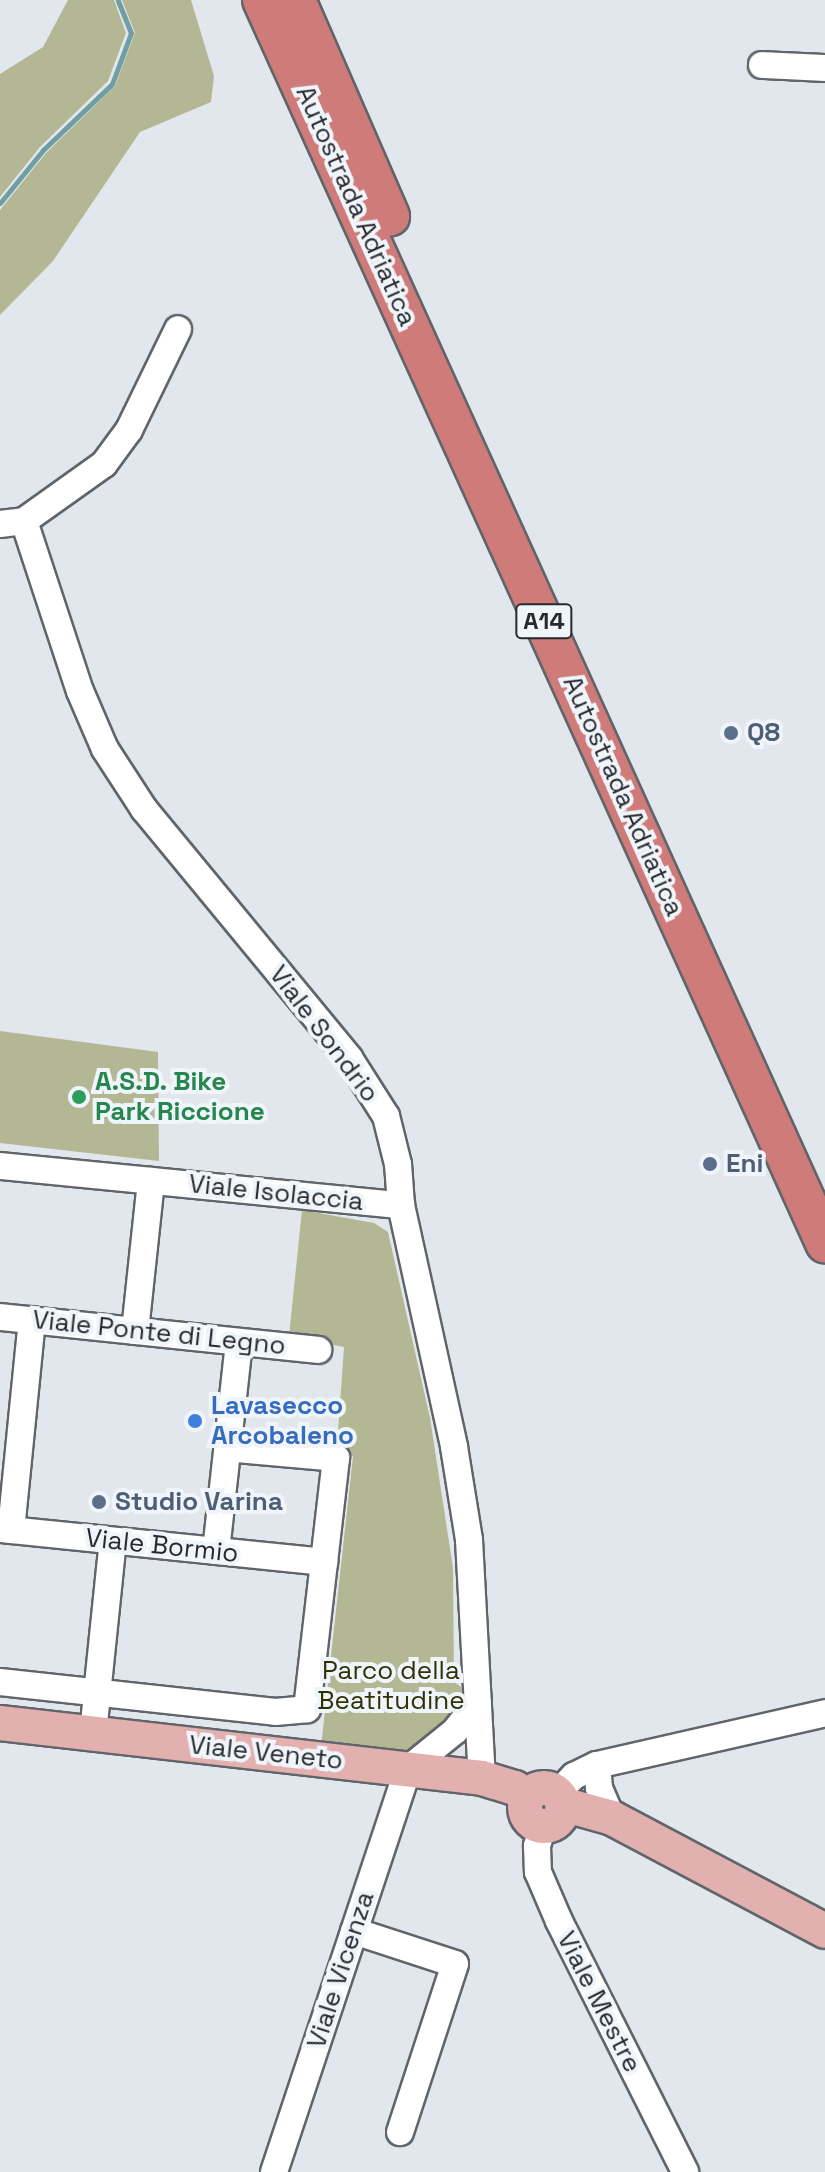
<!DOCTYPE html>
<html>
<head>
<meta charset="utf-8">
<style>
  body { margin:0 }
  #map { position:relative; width:825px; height:2172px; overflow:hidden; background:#e2e7ee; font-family:"Space Grotesk",sans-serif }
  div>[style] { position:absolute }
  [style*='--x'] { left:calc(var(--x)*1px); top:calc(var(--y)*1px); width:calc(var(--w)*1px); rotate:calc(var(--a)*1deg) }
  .green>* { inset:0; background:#b4b794 }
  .stream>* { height:5px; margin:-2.5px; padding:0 2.5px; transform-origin:2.5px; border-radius:2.5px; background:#709ea2 }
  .roads { filter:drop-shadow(2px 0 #60656a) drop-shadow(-2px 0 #60656a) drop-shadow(0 2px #60656a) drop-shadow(0 -2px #60656a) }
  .minor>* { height:26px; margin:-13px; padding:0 13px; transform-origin:13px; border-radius:13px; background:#fff }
  .major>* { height:34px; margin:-17px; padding:0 17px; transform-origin:17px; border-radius:17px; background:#e2b0af }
  .major>.ring { margin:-17px; padding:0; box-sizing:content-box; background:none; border:34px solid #e2b0af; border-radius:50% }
  .highway>* { height:38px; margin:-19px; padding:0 19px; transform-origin:19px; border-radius:19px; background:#cf7b7a }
  .dots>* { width:22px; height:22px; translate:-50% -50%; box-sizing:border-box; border:4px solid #eff5fb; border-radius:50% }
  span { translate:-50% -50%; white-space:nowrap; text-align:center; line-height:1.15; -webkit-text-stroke:8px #eff5fb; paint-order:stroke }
  .shield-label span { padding:2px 6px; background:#eff5fb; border:2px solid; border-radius:6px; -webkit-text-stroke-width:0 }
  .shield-label { font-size:24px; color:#27292c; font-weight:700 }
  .street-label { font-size:26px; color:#27292c }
  .service-label { font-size:26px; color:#4e5e75; font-weight:700 }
  .left { translate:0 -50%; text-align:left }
  .leisure-label { font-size:26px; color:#27864d; font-weight:700 }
  .shop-label { font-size:26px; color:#366cbe; font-weight:700 }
  .park-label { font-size:26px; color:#313103 }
</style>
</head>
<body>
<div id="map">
  <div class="green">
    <i style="clip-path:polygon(68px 0,114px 0,126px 33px,108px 81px,40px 147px,0 197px,0 74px,43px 47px)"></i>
    <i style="clip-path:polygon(122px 0,191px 0,214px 76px,211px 102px,140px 132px,53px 261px,0 315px,0 210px,46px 153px,115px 86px,135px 33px)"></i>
    <i style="clip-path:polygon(0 1031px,158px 1052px,159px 1161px,0 1143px)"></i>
    <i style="clip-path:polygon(302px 1210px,374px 1223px,388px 1232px,430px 1418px,453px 1568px,454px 1682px,463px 1688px,460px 1710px,422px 1747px,399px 1752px,321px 1747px,353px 1456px,337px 1446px,344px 1347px,289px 1336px)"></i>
  </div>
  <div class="stream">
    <i style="--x:0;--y:203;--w:68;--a:-50.9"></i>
    <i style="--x:43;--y:150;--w:95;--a:-43.7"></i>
    <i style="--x:112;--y:84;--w:54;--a:-69.6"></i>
    <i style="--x:131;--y:33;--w:35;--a:-112"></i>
  </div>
  <div class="roads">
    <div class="minor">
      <i style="--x:762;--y:65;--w:63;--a:2.7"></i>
      <i style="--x:24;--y:521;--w:179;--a:71.8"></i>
      <i style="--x:80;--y:691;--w:63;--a:66.7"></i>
      <i style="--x:105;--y:749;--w:72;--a:57"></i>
      <i style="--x:144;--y:809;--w:323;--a:50.5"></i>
      <i style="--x:349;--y:1058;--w:69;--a:57.5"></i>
      <i style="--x:386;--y:1116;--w:49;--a:76"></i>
      <i style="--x:398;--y:1164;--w:41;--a:85.8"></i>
      <i style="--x:401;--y:1205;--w:248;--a:77.6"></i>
      <i style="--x:454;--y:1447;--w:94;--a:80.8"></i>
      <i style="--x:469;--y:1540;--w:238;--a:86.9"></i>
      <i style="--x:0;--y:524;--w:24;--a:-7"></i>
      <i style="--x:24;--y:521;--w:98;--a:-35.5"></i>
      <i style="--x:104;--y:464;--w:42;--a:-53.7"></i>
      <i style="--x:129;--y:430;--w:112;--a:-64.1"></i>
      <i style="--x:0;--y:1166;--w:403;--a:5.6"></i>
      <i style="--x:0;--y:1317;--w:320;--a:5.9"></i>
      <i style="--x:135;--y:1331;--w:151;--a:-83.9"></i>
      <i style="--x:0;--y:1529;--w:326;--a:5.8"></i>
      <i style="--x:11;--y:1530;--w:211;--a:-84.3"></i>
      <i style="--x:216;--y:1551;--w:210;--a:-83.7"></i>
      <i style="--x:0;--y:1682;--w:277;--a:6.2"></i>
      <i style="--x:275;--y:1712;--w:32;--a:-5"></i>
      <i style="--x:307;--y:1709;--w:253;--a:-83.4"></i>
      <i style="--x:336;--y:1458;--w:109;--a:-174.8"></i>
      <i style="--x:93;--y:1733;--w:193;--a:-84.1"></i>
      <i style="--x:597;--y:1765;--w:23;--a:85"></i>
      <i style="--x:599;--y:1788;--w:33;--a:67"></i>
      <i style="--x:557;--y:1794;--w:25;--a:-47"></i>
      <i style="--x:574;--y:1776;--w:25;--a:-26"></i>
      <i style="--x:597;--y:1765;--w:234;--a:-12.8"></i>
      <i style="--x:543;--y:1826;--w:21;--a:107"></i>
      <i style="--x:537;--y:1846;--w:26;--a:88"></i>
      <i style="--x:538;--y:1872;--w:53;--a:66.8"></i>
      <i style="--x:559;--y:1921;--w:281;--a:63.3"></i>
      <i style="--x:354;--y:1931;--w:106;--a:18.1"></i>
      <i style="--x:455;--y:1964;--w:177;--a:108.1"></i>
      <i style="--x:274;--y:2172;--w:425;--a:-71.6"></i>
      <i style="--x:408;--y:1769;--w:60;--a:-39"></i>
      <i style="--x:455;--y:1731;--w:37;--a:-52"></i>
    </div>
    <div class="major">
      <i style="--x:0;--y:1723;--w:485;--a:6.5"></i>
      <i style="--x:482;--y:1778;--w:34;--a:17"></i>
      <i style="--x:515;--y:1788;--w:15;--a:37"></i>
      <i class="ring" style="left:525px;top:1788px;width:4px;height:4px"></i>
      <i style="--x:562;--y:1804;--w:52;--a:15.6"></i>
      <i style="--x:612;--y:1818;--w:241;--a:27.9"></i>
    </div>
    <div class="highway">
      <i style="--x:262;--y:0;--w:1365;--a:65.63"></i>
      <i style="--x:296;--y:0;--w:236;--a:66.5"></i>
    </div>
  </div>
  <div class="dots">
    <i style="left:731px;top:733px;background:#5c6f8a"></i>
    <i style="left:79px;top:1097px;background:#2e9e5b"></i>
    <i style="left:710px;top:1164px;background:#5c6f8a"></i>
    <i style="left:195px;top:1421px;background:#3f7fe0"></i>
    <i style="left:99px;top:1502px;background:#5c6f8a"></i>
  </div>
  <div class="shield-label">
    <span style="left:544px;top:621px">A14</span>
  </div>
  <div class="street-label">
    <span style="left:356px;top:206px;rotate:66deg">Autostrada Adriatica</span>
    <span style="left:623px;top:796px;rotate:66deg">Autostrada Adriatica</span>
    <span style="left:324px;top:1034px;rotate:53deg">Viale Sondrio</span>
    <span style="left:276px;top:1193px;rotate:6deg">Viale Isolaccia</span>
    <span style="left:159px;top:1333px;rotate:6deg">Viale Ponte di Legno</span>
    <span style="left:162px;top:1546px;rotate:6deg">Viale Bormio</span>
    <span style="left:266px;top:1753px;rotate:6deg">Viale Veneto</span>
    <span style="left:341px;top:1970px;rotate:-72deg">Viale Vicenza</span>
    <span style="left:599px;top:2002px;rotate:63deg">Viale Mestre</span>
  </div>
  <div class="service-label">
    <span class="left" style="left:747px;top:733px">Q8</span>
    <span class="left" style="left:726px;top:1164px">Eni</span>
    <span class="left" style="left:115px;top:1502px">Studio Varina</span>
  </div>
  <div class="leisure-label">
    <span class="left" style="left:95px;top:1097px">A.S.D. Bike<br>Park Riccione</span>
  </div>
  <div class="shop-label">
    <span class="left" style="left:211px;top:1421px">Lavasecco<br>Arcobaleno</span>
  </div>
  <div class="park-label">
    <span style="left:391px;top:1686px">Parco della<br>Beatitudine</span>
  </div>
</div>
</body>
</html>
